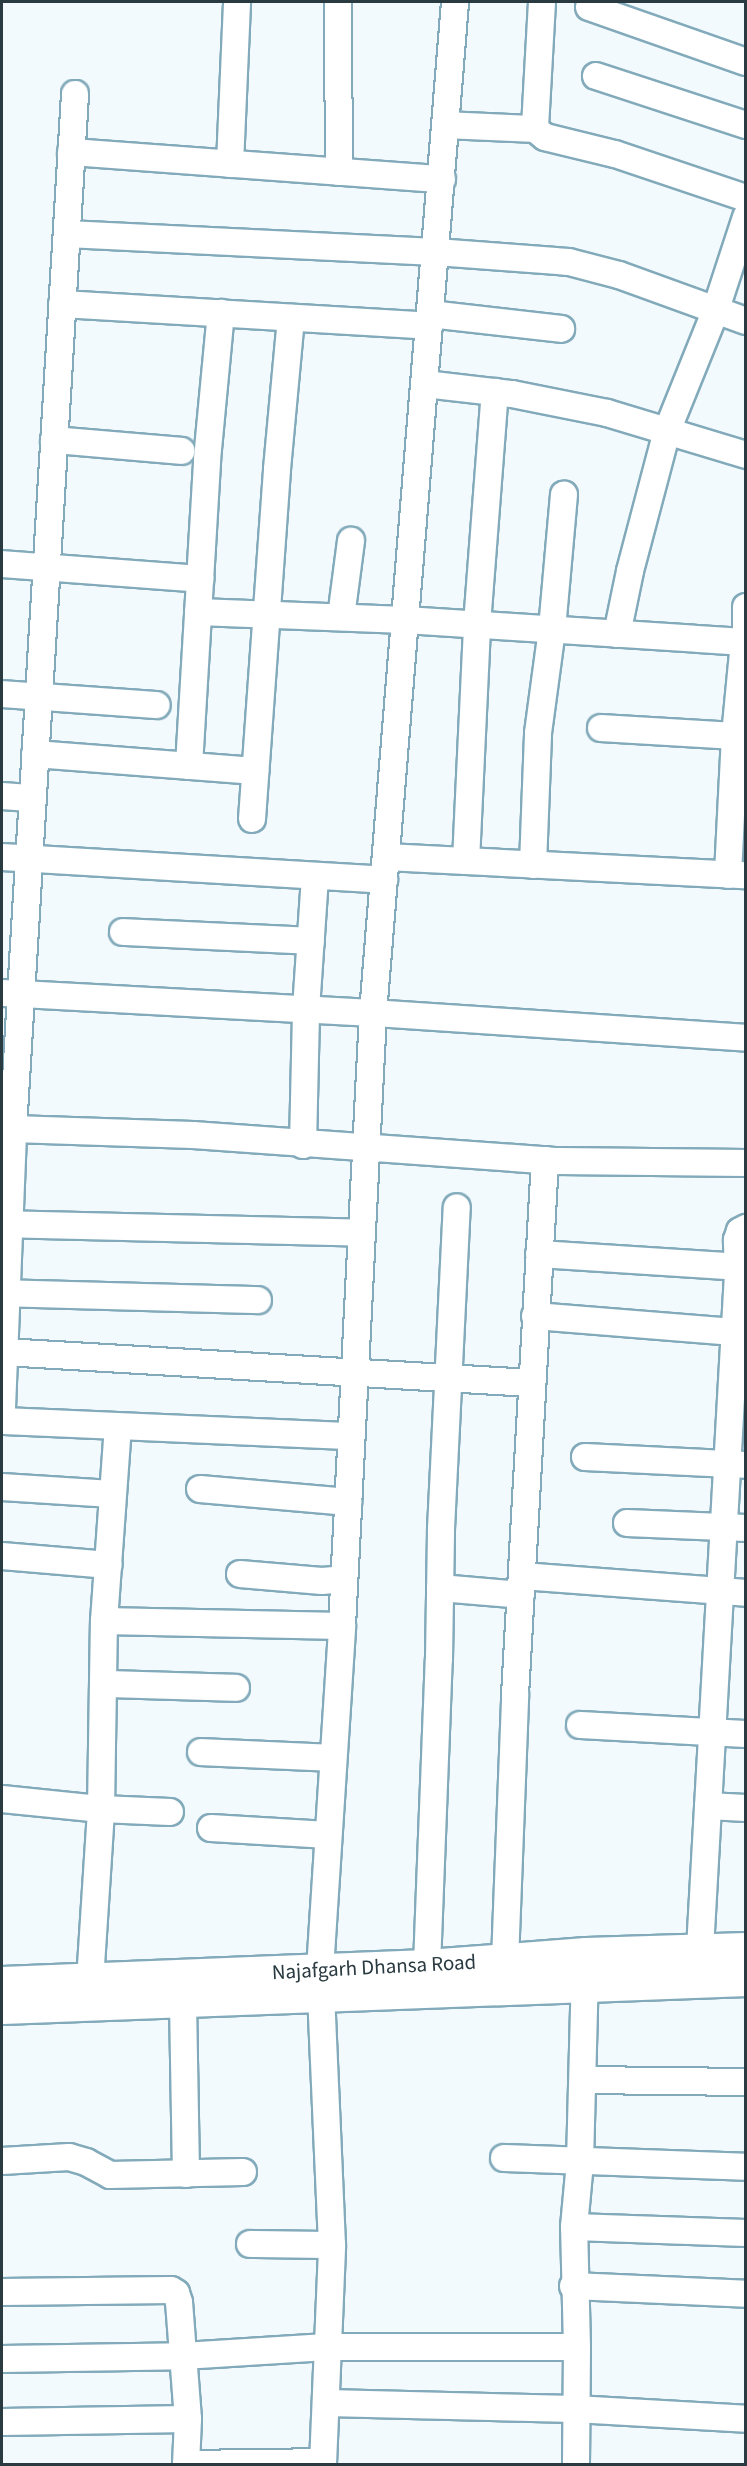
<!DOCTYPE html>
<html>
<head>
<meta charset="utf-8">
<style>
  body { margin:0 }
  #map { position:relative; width:747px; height:2466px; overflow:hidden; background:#f2fafd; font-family:"Source Sans 3",sans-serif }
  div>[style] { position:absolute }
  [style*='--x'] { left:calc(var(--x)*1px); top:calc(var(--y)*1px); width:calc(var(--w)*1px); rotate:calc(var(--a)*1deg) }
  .roads { filter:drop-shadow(2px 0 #82aaba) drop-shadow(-2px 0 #82aaba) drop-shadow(0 2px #82aaba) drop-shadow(0 -2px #82aaba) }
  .minor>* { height:26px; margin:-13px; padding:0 13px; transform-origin:13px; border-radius:13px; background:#fff }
  .major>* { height:33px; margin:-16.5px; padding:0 16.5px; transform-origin:16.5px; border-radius:16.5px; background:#fff }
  span { translate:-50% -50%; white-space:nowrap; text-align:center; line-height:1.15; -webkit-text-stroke:6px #fff; paint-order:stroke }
  .street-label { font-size:21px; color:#293a40 }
  .frame { position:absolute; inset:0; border:3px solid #293a40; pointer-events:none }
</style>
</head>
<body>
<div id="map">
  <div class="roads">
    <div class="minor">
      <i style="--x:338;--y:2;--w:170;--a:89.7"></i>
      <i style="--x:542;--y:2;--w:127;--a:93.2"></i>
      <i style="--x:535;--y:129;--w:13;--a:39"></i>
      <i style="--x:545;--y:137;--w:72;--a:13.7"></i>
      <i style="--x:615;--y:154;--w:138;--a:18.6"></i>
      <i style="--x:589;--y:7;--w:166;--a:19.3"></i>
      <i style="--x:596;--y:76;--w:158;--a:18.1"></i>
      <i style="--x:446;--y:125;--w:89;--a:2.6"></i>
      <i style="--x:71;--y:152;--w:372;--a:4.2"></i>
      <i style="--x:230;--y:164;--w:162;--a:-87.5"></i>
      <i style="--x:67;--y:234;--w:369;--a:2.8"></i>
      <i style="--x:436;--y:252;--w:133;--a:4.3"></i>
      <i style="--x:569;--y:262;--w:52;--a:14.6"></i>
      <i style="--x:619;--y:275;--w:135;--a:19.9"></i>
      <i style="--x:62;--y:304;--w:368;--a:3.4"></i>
      <i style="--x:430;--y:314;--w:132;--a:6.5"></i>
      <i style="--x:425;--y:384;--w:88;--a:6.6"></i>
      <i style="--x:512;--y:394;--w:97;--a:11.3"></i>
      <i style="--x:607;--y:413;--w:145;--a:16.8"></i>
      <i style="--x:54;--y:440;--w:128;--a:4.9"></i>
      <i style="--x:2;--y:564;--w:199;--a:4.3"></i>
      <i style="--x:746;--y:607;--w:35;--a:90"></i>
      <i style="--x:198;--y:612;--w:207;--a:2.2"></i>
      <i style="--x:405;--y:620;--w:340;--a:3.7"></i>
      <i style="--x:744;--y:642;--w:94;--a:95.5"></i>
      <i style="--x:735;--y:736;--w:139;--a:92.9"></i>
      <i style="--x:341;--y:617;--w:77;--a:-82.5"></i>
      <i style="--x:617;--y:634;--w:64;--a:-78.3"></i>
      <i style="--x:630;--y:571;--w:145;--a:-75.2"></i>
      <i style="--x:667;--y:431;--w:128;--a:-68"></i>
      <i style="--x:715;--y:312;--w:100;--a:-71.9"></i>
      <i style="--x:2;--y:694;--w:155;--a:4.1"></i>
      <i style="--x:601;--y:728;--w:134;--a:3.4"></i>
      <i style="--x:35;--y:754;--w:221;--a:4.4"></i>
      <i style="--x:189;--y:766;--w:307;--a:-86.6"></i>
      <i style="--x:207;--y:460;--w:148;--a:-84.6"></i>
      <i style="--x:2;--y:796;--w:31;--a:4"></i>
      <i style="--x:252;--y:819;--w:351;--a:-85.9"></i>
      <i style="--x:277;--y:469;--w:152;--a:-84.7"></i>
      <i style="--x:2;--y:857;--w:383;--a:3.4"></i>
      <i style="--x:386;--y:857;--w:359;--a:2.9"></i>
      <i style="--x:466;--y:861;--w:237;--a:-87.3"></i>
      <i style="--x:477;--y:624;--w:233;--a:-85.6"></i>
      <i style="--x:533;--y:865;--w:132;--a:-87.8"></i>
      <i style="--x:538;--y:733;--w:105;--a:-82.3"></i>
      <i style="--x:552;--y:629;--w:135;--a:-84.9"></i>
      <i style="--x:123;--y:932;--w:188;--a:2.7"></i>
      <i style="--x:2;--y:993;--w:372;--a:3.1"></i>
      <i style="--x:373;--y:1013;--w:374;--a:3.8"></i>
      <i style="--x:13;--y:1129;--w:180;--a:1.9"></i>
      <i style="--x:193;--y:1135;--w:366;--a:4.1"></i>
      <i style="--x:558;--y:1161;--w:188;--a:0.6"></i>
      <i style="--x:303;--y:1145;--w:136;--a:-88.7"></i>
      <i style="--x:306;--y:1009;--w:133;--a:-86.1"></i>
      <i style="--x:2;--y:1224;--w:360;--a:1.4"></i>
      <i style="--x:539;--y:1254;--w:199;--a:3.7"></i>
      <i style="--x:2;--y:1293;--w:256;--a:1.6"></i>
      <i style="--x:535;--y:1316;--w:212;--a:4.6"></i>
      <i style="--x:4;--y:1352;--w:528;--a:3.37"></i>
      <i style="--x:2;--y:1408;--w:279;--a:-87.7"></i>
      <i style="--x:13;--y:1129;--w:1037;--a:-86.57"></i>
      <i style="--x:2;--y:1421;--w:349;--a:2.5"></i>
      <i style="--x:585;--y:1457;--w:161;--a:2.8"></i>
      <i style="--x:2;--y:1487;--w:110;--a:3.6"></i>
      <i style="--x:200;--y:1489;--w:149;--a:5"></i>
      <i style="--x:627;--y:1523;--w:119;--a:2.4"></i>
      <i style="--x:2;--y:1556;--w:107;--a:4.8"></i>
      <i style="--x:240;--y:1574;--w:82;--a:4.9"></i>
      <i style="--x:322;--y:1581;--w:22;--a:-5"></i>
      <i style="--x:522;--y:1576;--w:225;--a:4.3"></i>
      <i style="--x:440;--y:1588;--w:81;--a:4.9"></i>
      <i style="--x:104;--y:1621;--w:238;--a:1.2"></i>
      <i style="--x:105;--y:1684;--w:131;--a:1.7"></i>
      <i style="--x:580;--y:1725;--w:166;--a:3.1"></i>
      <i style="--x:201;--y:1752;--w:132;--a:2.6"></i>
      <i style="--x:2;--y:1799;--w:100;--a:5.8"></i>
      <i style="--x:101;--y:1809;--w:69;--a:2.5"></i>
      <i style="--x:708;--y:1806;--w:38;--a:3"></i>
      <i style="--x:211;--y:1828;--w:117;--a:3.4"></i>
      <i style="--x:505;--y:1961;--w:266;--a:-87.8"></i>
      <i style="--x:515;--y:1695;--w:536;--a:-86.79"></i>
      <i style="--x:427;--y:1966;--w:307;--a:-87.8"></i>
      <i style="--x:439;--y:1659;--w:130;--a:-89.1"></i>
      <i style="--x:441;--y:1529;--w:322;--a:-87.2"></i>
      <i style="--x:699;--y:1967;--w:695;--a:-86.78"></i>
      <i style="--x:738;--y:1273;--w:33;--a:-92"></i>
      <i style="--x:737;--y:1240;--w:9;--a:-72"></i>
      <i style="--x:740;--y:1231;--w:7;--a:-27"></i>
      <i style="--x:90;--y:1981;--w:172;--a:-86.3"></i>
      <i style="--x:101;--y:1809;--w:188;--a:-89.1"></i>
      <i style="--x:104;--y:1621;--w:195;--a:-85.9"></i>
      <i style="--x:183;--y:2002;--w:172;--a:89"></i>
      <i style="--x:583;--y:2080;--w:163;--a:0.7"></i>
      <i style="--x:504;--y:2158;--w:242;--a:2.1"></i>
      <i style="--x:2;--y:2161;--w:67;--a:-3.4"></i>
      <i style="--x:69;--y:2157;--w:18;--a:16"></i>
      <i style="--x:86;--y:2162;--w:27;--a:28"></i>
      <i style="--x:110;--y:2175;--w:133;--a:-1.3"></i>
      <i style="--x:574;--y:2227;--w:172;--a:2"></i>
      <i style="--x:250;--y:2244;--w:82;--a:0.7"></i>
      <i style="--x:573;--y:2286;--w:173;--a:2.6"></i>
      <i style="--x:2;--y:2292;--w:169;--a:-0.7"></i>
      <i style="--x:171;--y:2290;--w:6;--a:31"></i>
      <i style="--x:176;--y:2293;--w:9;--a:72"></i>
      <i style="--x:179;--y:2302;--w:117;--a:85.6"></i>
      <i style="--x:188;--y:2419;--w:45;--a:92.5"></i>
      <i style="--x:186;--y:2464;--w:137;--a:-0.8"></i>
      <i style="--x:2;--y:2359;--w:181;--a:-0.9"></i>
      <i style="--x:183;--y:2356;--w:144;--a:-3.6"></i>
      <i style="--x:327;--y:2347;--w:250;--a:0"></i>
      <i style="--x:327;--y:2403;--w:248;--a:1.4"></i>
      <i style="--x:575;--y:2409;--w:171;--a:3.3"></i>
      <i style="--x:2;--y:2422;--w:186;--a:-0.9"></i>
      <i style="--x:323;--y:2464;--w:219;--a:-87.6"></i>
      <i style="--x:332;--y:2245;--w:275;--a:-92.5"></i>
      <i style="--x:320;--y:1970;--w:345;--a:-86.3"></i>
      <i style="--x:342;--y:1626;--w:614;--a:-87.1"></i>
      <i style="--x:373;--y:1013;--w:1014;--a:-85.36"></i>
      <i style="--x:576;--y:2464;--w:117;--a:-89.5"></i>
      <i style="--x:577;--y:2347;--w:120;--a:-91.4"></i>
      <i style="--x:574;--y:2227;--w:65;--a:-84.7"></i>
      <i style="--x:580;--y:2162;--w:196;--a:-88.5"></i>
    </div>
    <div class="major">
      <i style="--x:2;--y:1983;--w:425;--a:-2.3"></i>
      <i style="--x:427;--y:1966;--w:159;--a:-4.3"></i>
      <i style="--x:586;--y:1954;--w:160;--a:-1.8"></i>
      <i style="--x:2;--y:2007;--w:745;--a:-2.16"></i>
    </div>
  </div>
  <div class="street-label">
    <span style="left:374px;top:1967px;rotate:-3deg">Najafgarh Dhansa Road</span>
  </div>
  <div class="frame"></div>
</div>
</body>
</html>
